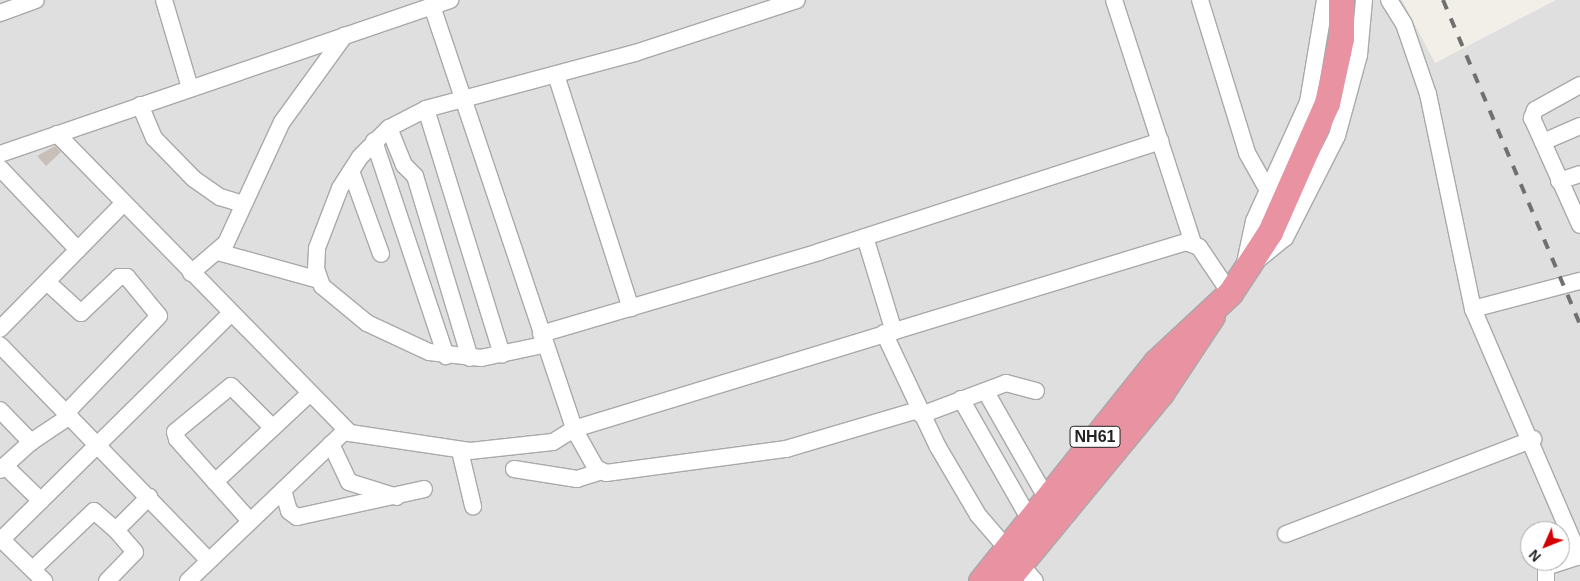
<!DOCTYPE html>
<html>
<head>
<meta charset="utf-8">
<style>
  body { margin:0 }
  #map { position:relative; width:1580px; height:581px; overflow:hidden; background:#f2efe9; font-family:Helvetica,sans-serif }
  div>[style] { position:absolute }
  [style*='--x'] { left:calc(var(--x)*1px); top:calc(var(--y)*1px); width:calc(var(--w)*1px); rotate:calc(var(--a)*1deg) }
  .residential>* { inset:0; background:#e0dfdf }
  .building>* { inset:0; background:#c7bfb8 }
  .roads { filter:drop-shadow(1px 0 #a9a9a9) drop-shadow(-1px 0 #a9a9a9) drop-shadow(0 1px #a9a9a9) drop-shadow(0 -1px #a9a9a9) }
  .minor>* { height:16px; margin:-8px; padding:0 8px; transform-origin:8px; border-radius:8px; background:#fff }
  .highway>* { height:25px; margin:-12.5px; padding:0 12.5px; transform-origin:12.5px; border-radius:12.5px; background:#e892a2 }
  .rail>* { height:4px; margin-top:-2px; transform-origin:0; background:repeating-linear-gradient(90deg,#707070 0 10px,transparent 0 20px) }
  span { translate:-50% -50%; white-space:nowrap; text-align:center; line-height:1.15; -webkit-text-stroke:4px #fff; paint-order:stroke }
  .shield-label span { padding:1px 4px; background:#fff; border:1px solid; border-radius:4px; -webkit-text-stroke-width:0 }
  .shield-label { font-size:16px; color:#222; font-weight:700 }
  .north { position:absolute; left:1520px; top:521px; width:50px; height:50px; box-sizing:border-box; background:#fff; border:1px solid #a7a7a7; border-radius:50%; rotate:226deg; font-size:14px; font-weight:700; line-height:20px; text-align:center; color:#222 }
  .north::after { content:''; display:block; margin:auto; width:18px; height:22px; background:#d40000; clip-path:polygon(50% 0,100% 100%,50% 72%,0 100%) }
</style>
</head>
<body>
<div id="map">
  <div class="residential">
    <i style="clip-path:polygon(evenodd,0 0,1402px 0,1435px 63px,1556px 0,1580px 0,1580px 581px,0 581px,0 0,1530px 531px,1560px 531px,1560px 561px,1530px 561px,1530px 531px)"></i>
  </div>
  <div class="building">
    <i style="clip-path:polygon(55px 146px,61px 152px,46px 166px,37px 156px)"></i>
  </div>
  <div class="roads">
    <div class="minor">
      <i style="--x:164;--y:0;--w:92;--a:73.5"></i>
      <i style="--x:1114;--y:0;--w:256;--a:72"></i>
      <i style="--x:1200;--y:0;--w:160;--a:72.9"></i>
      <i style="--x:1247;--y:153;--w:45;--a:60.6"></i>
      <i style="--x:1389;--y:0;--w:28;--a:58"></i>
      <i style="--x:1404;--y:24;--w:74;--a:71.1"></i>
      <i style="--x:1428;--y:94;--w:220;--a:78.2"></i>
      <i style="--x:1473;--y:309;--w:270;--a:66.7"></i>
      <i style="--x:432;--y:6;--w:446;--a:71.4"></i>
      <i style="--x:574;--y:429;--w:640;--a:-16.99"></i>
      <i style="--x:1186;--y:242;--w:14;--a:21"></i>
      <i style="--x:1199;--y:247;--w:55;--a:56"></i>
      <i style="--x:0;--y:13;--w:38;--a:-20"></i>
      <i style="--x:556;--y:75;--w:245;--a:72.2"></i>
      <i style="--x:1580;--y:85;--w:51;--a:150.9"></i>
      <i style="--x:1535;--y:110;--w:9;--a:111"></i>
      <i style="--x:1532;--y:118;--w:117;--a:65.8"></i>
      <i style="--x:140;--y:105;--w:36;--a:67"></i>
      <i style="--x:154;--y:138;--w:57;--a:45.7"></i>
      <i style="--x:194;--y:179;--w:32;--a:35"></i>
      <i style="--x:220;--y:197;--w:24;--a:17"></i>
      <i style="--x:426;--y:109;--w:257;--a:72.8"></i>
      <i style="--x:389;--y:128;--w:40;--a:68"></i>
      <i style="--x:404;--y:165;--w:16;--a:45"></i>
      <i style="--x:415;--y:176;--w:190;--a:73.2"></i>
      <i style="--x:57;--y:134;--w:419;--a:45.6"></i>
      <i style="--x:350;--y:433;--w:121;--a:8.5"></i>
      <i style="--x:470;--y:451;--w:83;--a:-6.2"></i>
      <i style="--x:553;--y:442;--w:25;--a:-32"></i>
      <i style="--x:574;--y:429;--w:45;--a:60.6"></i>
      <i style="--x:596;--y:468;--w:11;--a:27"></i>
      <i style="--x:606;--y:473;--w:182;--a:-7.6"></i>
      <i style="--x:786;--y:449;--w:138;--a:-16.5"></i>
      <i style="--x:374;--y:141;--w:227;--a:71.5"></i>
      <i style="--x:1543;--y:142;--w:40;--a:-23.4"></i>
      <i style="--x:0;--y:154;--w:476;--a:-18.9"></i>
      <i style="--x:0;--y:168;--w:113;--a:46.4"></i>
      <i style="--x:351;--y:171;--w:88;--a:70.1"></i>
      <i style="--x:1559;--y:181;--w:22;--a:-18"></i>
      <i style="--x:865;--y:237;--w:99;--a:73"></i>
      <i style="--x:218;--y:252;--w:105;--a:15.5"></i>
      <i style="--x:1260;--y:258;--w:32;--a:-39"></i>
      <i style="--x:1285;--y:238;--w:114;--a:-63"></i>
      <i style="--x:1337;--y:136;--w:84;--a:-74.8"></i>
      <i style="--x:1359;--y:55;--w:55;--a:-84.8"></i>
      <i style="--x:1245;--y:263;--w:43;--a:-77.9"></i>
      <i style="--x:1254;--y:221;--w:131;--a:-65.6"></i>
      <i style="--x:1308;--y:102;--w:103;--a:-80.5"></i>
      <i style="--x:191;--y:273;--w:46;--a:-40.6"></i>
      <i style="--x:226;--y:243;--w:133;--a:-65.2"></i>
      <i style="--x:282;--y:122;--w:107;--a:-54.1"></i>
      <i style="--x:47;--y:282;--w:46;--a:42.4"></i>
      <i style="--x:81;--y:313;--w:52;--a:-43.5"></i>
      <i style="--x:119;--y:277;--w:8;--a:0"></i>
      <i style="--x:127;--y:277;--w:50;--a:50.6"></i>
      <i style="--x:159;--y:316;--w:133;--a:133.8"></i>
      <i style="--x:1473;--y:309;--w:111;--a:-14.7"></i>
      <i style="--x:0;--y:329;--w:177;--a:-45.5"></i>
      <i style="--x:884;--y:333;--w:126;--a:64.7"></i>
      <i style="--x:938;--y:447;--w:79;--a:59.5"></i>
      <i style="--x:978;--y:515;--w:87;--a:49.2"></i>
      <i style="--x:541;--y:334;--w:290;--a:-16.4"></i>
      <i style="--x:819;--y:252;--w:359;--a:-18"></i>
      <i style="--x:0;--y:345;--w:299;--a:45.9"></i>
      <i style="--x:543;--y:345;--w:63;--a:168.2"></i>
      <i style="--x:481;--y:358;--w:52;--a:-173.4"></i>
      <i style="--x:429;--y:352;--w:68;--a:-154.9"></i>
      <i style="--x:367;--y:323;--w:58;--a:-140.6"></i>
      <i style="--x:322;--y:286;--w:18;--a:-109"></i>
      <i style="--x:316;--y:269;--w:21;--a:-87"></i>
      <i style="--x:317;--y:248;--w:64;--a:-69"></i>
      <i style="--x:340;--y:188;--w:37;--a:-57"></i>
      <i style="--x:360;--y:157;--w:41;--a:-45"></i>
      <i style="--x:389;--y:128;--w:42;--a:-27.2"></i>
      <i style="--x:426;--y:109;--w:216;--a:-15"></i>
      <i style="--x:635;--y:53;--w:170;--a:-18.1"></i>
      <i style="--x:986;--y:392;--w:121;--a:60.3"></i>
      <i style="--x:961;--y:399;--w:137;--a:60.3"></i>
      <i style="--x:0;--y:410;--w:45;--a:45.9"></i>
      <i style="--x:921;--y:415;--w:91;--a:-20.6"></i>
      <i style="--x:1006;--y:383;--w:31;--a:15"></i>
      <i style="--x:331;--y:444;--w:42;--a:64.7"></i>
      <i style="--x:349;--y:482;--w:50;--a:17.4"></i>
      <i style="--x:460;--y:451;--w:57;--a:76.7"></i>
      <i style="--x:5;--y:466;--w:50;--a:44.2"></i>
      <i style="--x:514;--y:469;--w:64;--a:9"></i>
      <i style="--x:577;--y:479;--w:25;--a:-18"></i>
      <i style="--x:0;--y:470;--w:42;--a:-42.1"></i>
      <i style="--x:31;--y:442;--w:47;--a:-33.7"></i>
      <i style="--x:215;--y:482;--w:129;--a:-43.1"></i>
      <i style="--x:283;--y:490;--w:22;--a:74"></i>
      <i style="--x:289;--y:511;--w:10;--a:37"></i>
      <i style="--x:297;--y:517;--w:130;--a:-12.4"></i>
      <i style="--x:250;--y:521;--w:110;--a:-131.7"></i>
      <i style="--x:177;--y:439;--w:7;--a:-106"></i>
      <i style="--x:175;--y:432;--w:72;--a:-39.4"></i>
      <i style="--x:231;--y:386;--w:59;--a:45"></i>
      <i style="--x:1286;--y:534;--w:265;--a:-21"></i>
      <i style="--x:0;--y:538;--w:62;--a:44.3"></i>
      <i style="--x:0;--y:541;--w:323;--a:-44.6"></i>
      <i style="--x:33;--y:569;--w:84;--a:-43.6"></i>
      <i style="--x:94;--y:511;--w:29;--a:41"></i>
      <i style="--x:116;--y:530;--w:47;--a:-45"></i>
      <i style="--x:107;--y:581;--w:40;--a:-46"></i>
      <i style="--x:135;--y:552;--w:29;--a:-131"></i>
      <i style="--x:188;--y:581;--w:217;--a:-43.7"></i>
      <i style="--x:1546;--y:581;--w:14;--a:-90"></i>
      <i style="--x:1546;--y:567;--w:36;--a:-18"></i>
    </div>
    <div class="highway">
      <i style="--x:981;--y:581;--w:280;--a:-51.4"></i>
      <i style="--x:1156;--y:362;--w:101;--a:-43"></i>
      <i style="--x:1230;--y:293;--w:73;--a:-56.7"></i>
      <i style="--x:1270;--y:232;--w:141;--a:-66.2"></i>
      <i style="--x:1327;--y:103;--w:66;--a:-77.8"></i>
      <i style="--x:1341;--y:38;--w:38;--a:-90"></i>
      <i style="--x:1006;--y:581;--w:244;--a:-50.5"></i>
      <i style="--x:1161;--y:393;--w:92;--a:-56.5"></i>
    </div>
  </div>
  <div class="rail">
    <i style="--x:1443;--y:0;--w:353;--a:67.1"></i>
  </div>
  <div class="shield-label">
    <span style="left:1095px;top:437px">NH61</span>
  </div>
  <div class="north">N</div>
</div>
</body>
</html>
